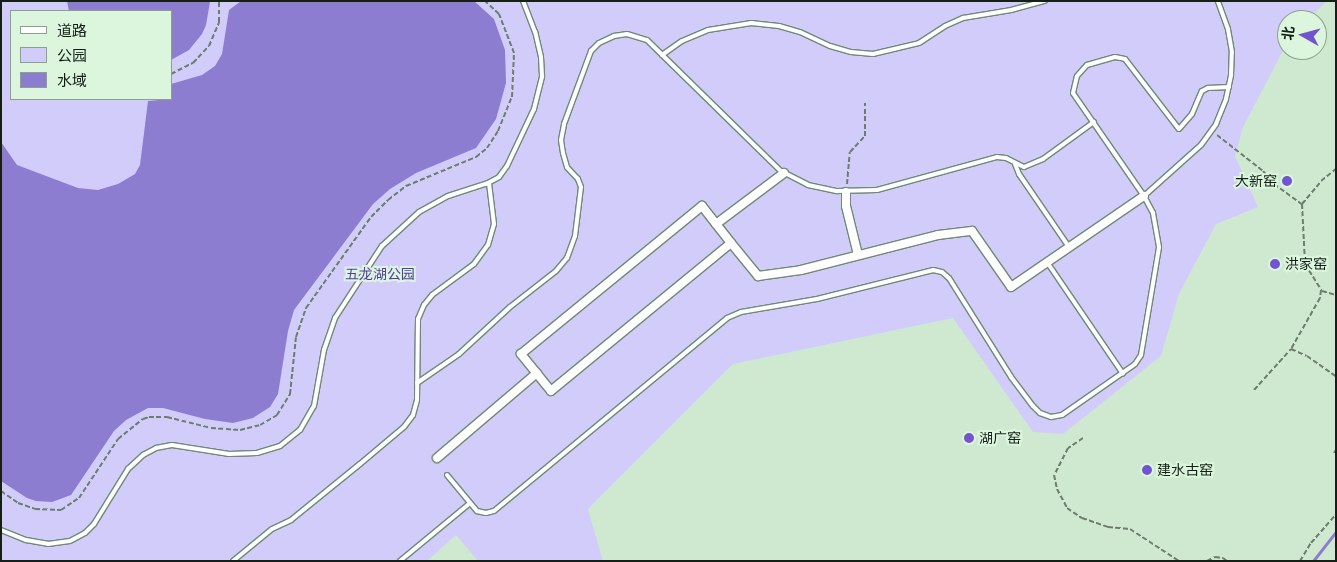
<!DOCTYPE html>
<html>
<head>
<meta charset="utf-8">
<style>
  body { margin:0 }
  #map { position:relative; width:1337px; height:562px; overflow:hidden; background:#cfe9d1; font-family:Commissioner,"Noto Sans SC",sans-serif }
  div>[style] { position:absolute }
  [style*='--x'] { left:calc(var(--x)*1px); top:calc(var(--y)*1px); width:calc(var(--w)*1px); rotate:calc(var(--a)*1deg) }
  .green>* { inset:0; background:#d2ccfa }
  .water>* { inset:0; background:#8c7dd1 }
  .stream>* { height:3px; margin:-1.5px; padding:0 1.5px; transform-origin:1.5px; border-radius:1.5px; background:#8c7dd1 }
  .path>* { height:2px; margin-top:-1px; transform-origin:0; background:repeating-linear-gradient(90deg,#6c7d6d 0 5px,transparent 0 7.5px) }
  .roads { filter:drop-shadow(1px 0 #718973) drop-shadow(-1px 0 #718973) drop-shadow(0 1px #718973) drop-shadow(0 -1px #718973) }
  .lane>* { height:4px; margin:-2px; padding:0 2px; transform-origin:2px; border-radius:2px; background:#fff }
  .street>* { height:8px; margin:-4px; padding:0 4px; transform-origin:4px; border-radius:4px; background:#fff }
  .dots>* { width:14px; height:14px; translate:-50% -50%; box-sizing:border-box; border:2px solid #dcf6de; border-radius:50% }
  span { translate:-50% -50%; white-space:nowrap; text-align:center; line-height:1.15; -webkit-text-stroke:4px #dcf6de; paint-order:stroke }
  .poi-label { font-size:14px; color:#151f16 }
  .right { translate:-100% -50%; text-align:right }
  .left { translate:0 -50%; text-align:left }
  .park-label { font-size:14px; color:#553b9f }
  .frame { position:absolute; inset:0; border:2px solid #151f16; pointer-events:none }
  .legend { position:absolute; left:10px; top:10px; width:162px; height:90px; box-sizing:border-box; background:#dcf6de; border:1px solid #8ca08e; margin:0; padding:6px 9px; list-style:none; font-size:15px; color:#151f16 }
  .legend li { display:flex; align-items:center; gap:10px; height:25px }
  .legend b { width:25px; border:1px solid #8ca08e }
  .north { position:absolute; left:1277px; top:10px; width:50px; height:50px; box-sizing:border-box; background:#dcf6de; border:1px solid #8ca08e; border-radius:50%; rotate:277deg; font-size:14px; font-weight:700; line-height:20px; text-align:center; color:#151f16 }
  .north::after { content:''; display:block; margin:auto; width:18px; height:22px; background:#7354ce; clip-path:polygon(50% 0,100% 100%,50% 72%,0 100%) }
</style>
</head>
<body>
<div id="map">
  <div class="green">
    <i style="clip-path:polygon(evenodd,1px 1px,1327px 1px,1307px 20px,1287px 20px,1287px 43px,1243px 127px,1235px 156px,1258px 207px,1216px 224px,1179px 294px,1161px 356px,1063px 434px,1033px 432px,953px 318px,733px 364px,588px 509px,603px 561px,478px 561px,456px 535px,427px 561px,1px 561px,1px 1px,11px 11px,171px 11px,171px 99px,11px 99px,11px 11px)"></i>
  </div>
  <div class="water">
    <i style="clip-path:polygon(67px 1px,209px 1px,210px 2px,206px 25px,202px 34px,189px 50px,171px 60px,171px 11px,69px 11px)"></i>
    <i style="clip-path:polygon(241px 1px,474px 1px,494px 19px,505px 50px,506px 83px,496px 119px,476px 148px,416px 173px,390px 189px,373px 204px,294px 310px,288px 331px,278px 394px,270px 407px,253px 418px,233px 423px,205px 419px,163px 408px,148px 408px,126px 420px,114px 431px,71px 495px,52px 502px,36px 501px,27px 498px,1px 481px,1px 142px,17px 165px,78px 188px,98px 190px,118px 184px,135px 174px,140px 165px,148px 101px,171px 99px,171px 84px,202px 75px,215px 66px,222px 54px,229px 10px)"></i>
  </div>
  <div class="stream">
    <i style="--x:1313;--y:561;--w:37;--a:-52"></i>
  </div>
  <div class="path">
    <i style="--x:171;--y:74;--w:25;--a:-27"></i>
    <i style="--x:193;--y:63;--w:23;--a:-47"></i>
    <i style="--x:209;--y:46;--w:26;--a:-67"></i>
    <i style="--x:219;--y:22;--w:21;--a:-90"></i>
    <i style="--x:1217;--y:135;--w:58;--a:38"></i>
    <i style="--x:1263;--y:171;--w:17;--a:50"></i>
    <i style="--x:1274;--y:184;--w:34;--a:36"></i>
    <i style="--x:1302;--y:204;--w:60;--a:87.1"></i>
    <i style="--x:1305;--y:264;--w:31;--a:58"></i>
    <i style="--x:1321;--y:290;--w:8;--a:97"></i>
    <i style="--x:1320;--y:298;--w:59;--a:119.6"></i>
    <i style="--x:847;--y:184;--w:32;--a:-85"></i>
    <i style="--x:850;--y:152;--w:22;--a:-47"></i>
    <i style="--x:865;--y:136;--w:33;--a:-90"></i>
    <i style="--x:1302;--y:204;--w:30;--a:-50"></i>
    <i style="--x:1321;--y:181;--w:19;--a:-39"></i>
    <i style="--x:1322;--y:291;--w:15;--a:16"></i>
    <i style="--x:1254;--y:390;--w:55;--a:-47.9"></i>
    <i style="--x:1291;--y:349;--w:17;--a:24"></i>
    <i style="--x:1307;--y:356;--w:35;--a:35"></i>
    <i style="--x:1083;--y:438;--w:18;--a:146"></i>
    <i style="--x:1068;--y:448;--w:30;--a:117"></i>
    <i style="--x:1054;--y:475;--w:14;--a:78"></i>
    <i style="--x:1057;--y:489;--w:21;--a:62"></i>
    <i style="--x:1067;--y:508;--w:18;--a:34"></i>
    <i style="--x:1082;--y:518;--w:28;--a:19"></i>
    <i style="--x:1108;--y:527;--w:22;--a:5"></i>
    <i style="--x:1130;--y:529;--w:59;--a:33.1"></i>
    <i style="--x:1334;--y:453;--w:4;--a:-56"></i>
    <i style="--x:1;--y:491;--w:21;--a:35"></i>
    <i style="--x:18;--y:503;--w:18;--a:19"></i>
    <i style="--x:35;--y:509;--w:26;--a:2"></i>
    <i style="--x:61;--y:510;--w:22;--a:-34"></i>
    <i style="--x:79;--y:498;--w:71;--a:-56.5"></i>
    <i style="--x:118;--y:439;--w:32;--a:-39"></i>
    <i style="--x:143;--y:419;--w:6;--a:-18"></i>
    <i style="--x:149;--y:417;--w:18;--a:0"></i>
    <i style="--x:167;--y:417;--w:45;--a:14"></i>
    <i style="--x:211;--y:428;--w:29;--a:4"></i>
    <i style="--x:240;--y:430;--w:21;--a:-14"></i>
    <i style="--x:260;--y:425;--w:20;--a:-30"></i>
    <i style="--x:277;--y:415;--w:25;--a:-58"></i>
    <i style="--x:290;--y:394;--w:57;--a:-84"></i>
    <i style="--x:296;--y:337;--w:31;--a:-71"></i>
    <i style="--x:306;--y:308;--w:112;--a:-54.5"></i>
    <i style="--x:371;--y:217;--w:24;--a:-45"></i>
    <i style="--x:388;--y:200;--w:23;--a:-38"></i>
    <i style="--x:406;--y:186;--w:76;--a:-22.5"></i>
    <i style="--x:476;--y:157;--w:14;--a:-39"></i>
    <i style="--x:487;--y:148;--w:20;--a:-57"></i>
    <i style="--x:498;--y:131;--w:37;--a:-68"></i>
    <i style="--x:512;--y:97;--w:44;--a:-87.4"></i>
    <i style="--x:514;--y:53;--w:42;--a:-111"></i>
    <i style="--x:499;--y:14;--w:19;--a:-137"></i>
    <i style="--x:1207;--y:561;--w:9;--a:-27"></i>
    <i style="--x:1215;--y:557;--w:8;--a:7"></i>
    <i style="--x:1223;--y:558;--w:5;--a:37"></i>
    <i style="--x:1300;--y:561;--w:21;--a:-59"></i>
    <i style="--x:1311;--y:543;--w:38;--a:-49"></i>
  </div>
  <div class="roads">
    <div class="lane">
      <i style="--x:662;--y:55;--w:24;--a:-35"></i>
      <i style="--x:682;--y:41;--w:28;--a:-23"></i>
      <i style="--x:708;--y:30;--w:44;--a:-9.2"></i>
      <i style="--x:751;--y:23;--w:28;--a:6"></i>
      <i style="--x:779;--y:26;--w:22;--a:16"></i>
      <i style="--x:800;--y:32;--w:33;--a:25"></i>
      <i style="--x:830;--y:46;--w:22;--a:16"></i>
      <i style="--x:851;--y:52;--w:22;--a:5"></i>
      <i style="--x:873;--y:54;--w:47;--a:-13.4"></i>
      <i style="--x:919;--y:43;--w:31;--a:-33"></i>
      <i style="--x:945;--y:26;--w:20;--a:-24"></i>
      <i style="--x:963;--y:18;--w:49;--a:-9.5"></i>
      <i style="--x:1011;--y:10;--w:35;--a:-15"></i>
      <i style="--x:1015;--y:164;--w:11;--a:68"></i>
      <i style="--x:1019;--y:174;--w:88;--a:55.6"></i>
      <i style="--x:1144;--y:196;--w:76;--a:-41.8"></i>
      <i style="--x:1201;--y:145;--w:26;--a:-54"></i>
      <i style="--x:1216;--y:124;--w:27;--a:-68"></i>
      <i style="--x:1226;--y:99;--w:25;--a:-78"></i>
      <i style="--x:1231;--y:75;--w:23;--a:-88"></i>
      <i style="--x:1232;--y:52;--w:23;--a:-100"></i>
      <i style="--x:1228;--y:29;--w:30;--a:-110"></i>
      <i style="--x:1047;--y:262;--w:135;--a:55.8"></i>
      <i style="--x:417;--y:383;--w:51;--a:-34.6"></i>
      <i style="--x:459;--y:354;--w:69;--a:-42.7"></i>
      <i style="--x:510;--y:307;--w:58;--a:-38"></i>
      <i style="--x:556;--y:271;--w:17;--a:-50"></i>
      <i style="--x:567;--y:258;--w:23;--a:-70"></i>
      <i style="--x:575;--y:236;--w:49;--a:-83"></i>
      <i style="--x:581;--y:187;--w:9;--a:-111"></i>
      <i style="--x:578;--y:179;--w:16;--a:-133"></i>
      <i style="--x:567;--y:167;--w:15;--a:-106"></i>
      <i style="--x:563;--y:153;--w:13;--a:-99"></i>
      <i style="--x:561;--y:140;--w:16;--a:-79"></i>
      <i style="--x:564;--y:124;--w:78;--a:-69.7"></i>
      <i style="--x:591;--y:51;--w:11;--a:-45"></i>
      <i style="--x:599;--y:43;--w:17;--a:-25"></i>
      <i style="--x:614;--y:36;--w:13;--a:-9"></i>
      <i style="--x:627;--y:34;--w:21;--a:17"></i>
      <i style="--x:647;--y:40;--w:187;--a:44.4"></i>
      <i style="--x:781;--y:171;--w:30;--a:27"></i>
      <i style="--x:808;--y:185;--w:30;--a:12"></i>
      <i style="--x:837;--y:191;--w:40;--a:-1.4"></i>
      <i style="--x:877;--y:190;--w:124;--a:-15.4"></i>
      <i style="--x:997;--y:157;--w:9;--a:6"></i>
      <i style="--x:1006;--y:158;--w:20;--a:27"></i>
      <i style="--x:1024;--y:167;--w:21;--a:-23"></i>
      <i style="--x:1043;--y:159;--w:63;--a:-36"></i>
      <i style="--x:447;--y:475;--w:47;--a:50.2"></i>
      <i style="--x:477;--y:511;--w:9;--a:13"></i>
      <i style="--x:486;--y:513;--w:8;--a:-14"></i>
      <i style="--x:494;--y:511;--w:303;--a:-39.6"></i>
      <i style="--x:727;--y:318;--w:15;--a:-23"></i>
      <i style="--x:741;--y:312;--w:77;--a:-9.7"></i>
      <i style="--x:817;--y:299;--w:120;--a:-14"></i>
      <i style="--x:933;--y:270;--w:9;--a:13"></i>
      <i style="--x:942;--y:272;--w:9;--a:41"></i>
      <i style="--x:949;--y:278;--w:117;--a:57.9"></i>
      <i style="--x:1011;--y:377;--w:36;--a:53"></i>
      <i style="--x:1033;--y:406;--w:10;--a:45"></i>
      <i style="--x:1040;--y:413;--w:12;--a:20"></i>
      <i style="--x:1051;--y:417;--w:11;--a:-10"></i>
      <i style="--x:1062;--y:415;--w:89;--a:-34.9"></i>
      <i style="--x:1135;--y:364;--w:11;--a:-56"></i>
      <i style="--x:1141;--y:355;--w:109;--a:-80.5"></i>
      <i style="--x:1159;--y:247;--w:35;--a:-100"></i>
      <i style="--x:1153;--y:213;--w:19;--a:-118"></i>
      <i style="--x:1144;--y:196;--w:125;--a:-124.6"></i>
      <i style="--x:1073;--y:93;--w:17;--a:-77"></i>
      <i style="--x:1077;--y:76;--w:15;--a:-48"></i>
      <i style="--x:1087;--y:65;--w:29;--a:-16"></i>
      <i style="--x:1115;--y:57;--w:10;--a:11"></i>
      <i style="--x:1125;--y:59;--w:88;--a:52.4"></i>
      <i style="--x:1179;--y:129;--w:20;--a:-49"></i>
      <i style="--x:1192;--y:114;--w:25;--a:-67"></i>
      <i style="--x:1202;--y:91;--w:7;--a:-27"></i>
      <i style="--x:1208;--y:88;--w:21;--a:-3"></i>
      <i style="--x:1;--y:530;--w:27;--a:22"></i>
      <i style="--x:26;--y:540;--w:22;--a:10"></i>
      <i style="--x:48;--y:544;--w:22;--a:-8"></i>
      <i style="--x:70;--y:541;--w:17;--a:-28"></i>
      <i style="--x:85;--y:533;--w:13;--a:-45"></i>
      <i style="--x:94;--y:524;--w:65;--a:-58.3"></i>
      <i style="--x:128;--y:469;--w:21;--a:-43"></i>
      <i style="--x:143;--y:455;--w:15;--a:-28"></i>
      <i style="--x:156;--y:448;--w:16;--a:-11"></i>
      <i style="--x:172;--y:445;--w:58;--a:9"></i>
      <i style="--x:229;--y:454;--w:28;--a:-2"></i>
      <i style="--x:257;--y:453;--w:24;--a:-17"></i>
      <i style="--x:280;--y:446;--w:26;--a:-39"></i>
      <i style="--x:300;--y:430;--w:28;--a:-60"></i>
      <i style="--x:314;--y:406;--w:57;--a:-79.9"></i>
      <i style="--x:324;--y:350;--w:34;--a:-71"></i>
      <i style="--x:335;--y:318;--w:86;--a:-56.9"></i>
      <i style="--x:382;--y:246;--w:50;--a:-42.6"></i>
      <i style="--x:419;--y:212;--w:33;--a:-29"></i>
      <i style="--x:448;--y:196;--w:40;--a:-18"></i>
      <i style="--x:486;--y:184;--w:15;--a:-28"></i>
      <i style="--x:499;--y:177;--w:14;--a:-54"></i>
      <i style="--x:507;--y:166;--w:63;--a:-64.7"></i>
      <i style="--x:534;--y:109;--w:34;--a:-76"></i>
      <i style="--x:542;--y:76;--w:19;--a:-93"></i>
      <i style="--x:541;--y:57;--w:26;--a:-103"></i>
      <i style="--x:535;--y:32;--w:33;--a:-111"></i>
      <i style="--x:233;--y:561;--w:50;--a:-39.4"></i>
      <i style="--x:272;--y:529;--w:21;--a:-25"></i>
      <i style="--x:291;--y:520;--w:89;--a:-39.1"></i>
      <i style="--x:360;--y:464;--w:57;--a:-40.1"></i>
      <i style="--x:404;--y:427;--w:15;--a:-53"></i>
      <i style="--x:413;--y:415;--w:16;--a:-75"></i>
      <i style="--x:417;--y:400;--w:81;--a:-89.3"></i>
      <i style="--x:418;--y:319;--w:15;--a:-67"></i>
      <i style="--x:424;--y:305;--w:13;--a:-51"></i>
      <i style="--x:432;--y:295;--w:52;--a:-36.4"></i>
      <i style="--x:474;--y:264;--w:24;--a:-54"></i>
      <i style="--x:488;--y:245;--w:22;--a:-74"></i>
      <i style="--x:494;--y:224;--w:41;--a:-97"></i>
      <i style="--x:400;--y:561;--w:89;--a:-39.6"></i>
    </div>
    <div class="street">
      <i style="--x:846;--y:192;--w:14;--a:90"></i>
      <i style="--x:846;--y:206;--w:50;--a:76.2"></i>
      <i style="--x:716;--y:224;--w:85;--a:-36.9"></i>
      <i style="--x:731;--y:243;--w:233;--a:140.6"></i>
      <i style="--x:551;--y:391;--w:48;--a:-129"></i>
      <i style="--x:521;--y:354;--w:234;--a:-39.3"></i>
      <i style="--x:702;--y:206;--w:47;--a:51.9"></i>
      <i style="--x:731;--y:243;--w:43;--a:50.7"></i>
      <i style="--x:758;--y:276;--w:43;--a:-7.9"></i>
      <i style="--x:801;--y:270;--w:141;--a:-14.3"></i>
      <i style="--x:938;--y:235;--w:34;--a:-7"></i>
      <i style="--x:972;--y:231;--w:68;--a:55.1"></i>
      <i style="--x:1011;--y:287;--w:161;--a:-34.4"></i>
      <i style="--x:437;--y:458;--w:131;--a:-40.4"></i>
    </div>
  </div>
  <div class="dots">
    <i style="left:1287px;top:181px;background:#7354ce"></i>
    <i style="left:1275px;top:264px;background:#7354ce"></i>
    <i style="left:969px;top:438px;background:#7354ce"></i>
    <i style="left:1147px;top:470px;background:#7354ce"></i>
  </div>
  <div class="poi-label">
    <span class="right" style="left:1277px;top:181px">大新窑</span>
    <span class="left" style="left:1285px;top:264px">洪家窑</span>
    <span class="left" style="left:979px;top:438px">湖广窑</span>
    <span class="left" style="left:1157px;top:470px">建水古窑</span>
  </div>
  <div class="park-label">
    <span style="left:380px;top:274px">五龙湖公园</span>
  </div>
  <div class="frame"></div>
  <ul class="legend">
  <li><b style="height:6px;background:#fff"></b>道路</li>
  <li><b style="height:14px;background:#d2ccfa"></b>公园</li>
  <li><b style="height:14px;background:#8c7dd1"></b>水域</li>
  </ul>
  <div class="north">北</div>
</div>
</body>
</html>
